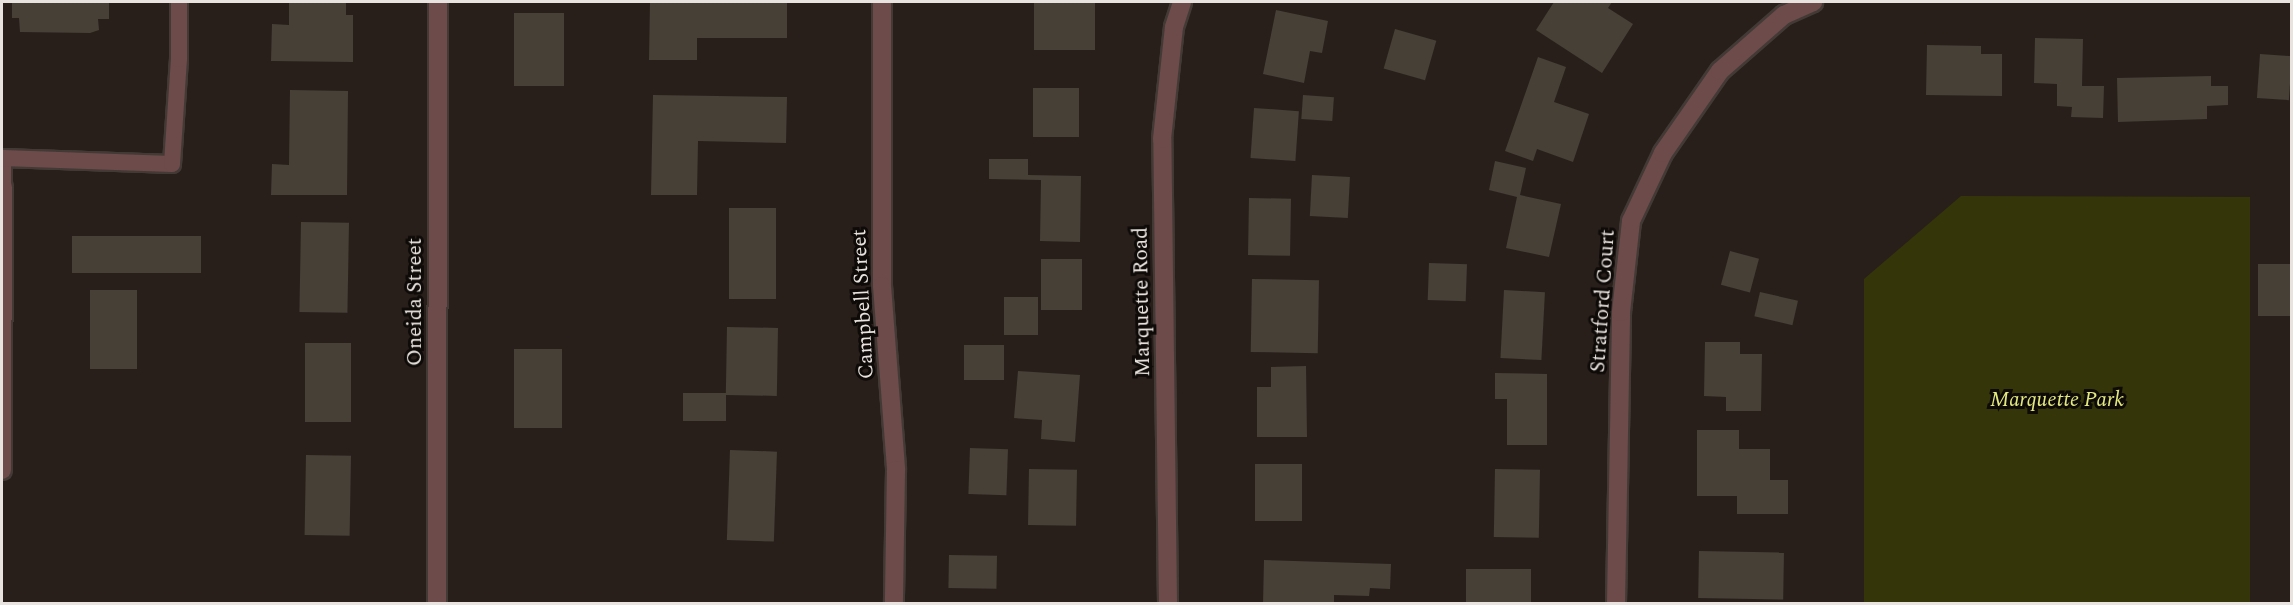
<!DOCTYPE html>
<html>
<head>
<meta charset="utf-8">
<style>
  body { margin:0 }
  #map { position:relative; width:2293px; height:605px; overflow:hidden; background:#281f1a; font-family:Spectral,serif }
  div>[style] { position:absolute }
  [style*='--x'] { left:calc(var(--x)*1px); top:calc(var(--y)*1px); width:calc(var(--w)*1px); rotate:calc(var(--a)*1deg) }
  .green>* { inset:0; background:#343609 }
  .building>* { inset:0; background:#464037; transform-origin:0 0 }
  .roads { filter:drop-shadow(2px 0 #433a36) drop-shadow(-2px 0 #433a36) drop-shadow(0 2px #433a36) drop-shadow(0 -2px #433a36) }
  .service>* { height:16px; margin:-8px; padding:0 8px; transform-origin:8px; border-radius:8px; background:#6d4b4a }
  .minor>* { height:18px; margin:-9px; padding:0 9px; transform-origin:9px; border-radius:9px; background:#6d4b4a }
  span { translate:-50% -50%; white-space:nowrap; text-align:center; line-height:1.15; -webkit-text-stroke:6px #0e0a08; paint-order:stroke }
  .street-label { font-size:21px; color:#e9e3df }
  .park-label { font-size:21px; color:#e3eb7e; font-style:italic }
  .frame { position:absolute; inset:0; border:3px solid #e9e3df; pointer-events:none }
</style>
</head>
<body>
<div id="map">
  <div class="green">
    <i style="clip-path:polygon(1961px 196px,2250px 197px,2250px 603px,1864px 603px,1864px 279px)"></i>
  </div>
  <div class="building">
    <i style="clip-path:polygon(12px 2px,109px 2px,109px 19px,98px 19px,99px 30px,90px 33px,20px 32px,19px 18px,12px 18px)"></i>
    <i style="clip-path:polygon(289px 2px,346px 2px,346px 15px,353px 15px,353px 62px,271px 61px,272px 24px,289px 25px)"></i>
    <i style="clip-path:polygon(650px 2px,787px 2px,787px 38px,697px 38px,697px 60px,649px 60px)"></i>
    <i style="left:1034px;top:2px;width:61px;height:48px"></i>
    <i style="clip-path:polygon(1554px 2px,1612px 2px,1608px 8px,1633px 24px,1602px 73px,1536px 30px)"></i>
    <i style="clip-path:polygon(1276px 10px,1328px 21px,1322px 53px,1310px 51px,1304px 83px,1263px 74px)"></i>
    <i style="left:514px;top:13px;width:50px;height:73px"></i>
    <i style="left:1395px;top:29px;width:43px;height:41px;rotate:16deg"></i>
    <i style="clip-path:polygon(2035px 38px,2083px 39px,2082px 86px,2104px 86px,2103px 118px,2071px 117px,2072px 107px,2057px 106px,2057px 84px,2034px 83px)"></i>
    <i style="clip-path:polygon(1927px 45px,1981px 46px,1981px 54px,2002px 54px,2002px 96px,1926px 95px)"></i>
    <i style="left:2260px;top:54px;width:32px;height:44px;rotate:4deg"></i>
    <i style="clip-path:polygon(1538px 57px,1566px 67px,1554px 102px,1589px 114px,1573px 162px,1537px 149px,1533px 161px,1505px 151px)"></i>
    <i style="clip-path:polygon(2211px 76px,2211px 86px,2228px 86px,2228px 105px,2207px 106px,2207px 119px,2118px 122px,2117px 78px)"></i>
    <i style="left:1033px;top:88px;width:46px;height:49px"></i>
    <i style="clip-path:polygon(290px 90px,348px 91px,347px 195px,271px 195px,272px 164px,289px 165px)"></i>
    <i style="clip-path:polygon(653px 95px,787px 97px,786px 143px,698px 141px,697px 195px,651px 195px)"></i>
    <i style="left:1303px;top:95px;width:31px;height:24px;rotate:4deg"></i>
    <i style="left:1254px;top:108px;width:45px;height:50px;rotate:4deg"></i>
    <i style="clip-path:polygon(989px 159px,1028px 159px,1028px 175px,1081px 176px,1080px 242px,1040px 241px,1041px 180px,989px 179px)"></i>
    <i style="clip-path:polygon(1495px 161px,1526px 168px,1520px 195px,1561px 204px,1549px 257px,1506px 248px,1517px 197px,1489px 190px)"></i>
    <i style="left:1312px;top:175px;width:38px;height:41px;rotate:3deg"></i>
    <i style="left:1249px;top:198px;width:42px;height:57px;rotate:1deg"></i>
    <i style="left:729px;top:208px;width:47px;height:91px"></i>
    <i style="left:301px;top:222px;width:48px;height:90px;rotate:1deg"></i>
    <i style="left:72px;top:236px;width:129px;height:37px"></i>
    <i style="left:1730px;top:251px;width:30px;height:35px;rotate:15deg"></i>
    <i style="left:1041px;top:259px;width:41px;height:51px"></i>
    <i style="left:1429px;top:263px;width:38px;height:37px;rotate:2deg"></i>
    <i style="left:2258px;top:264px;width:34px;height:52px"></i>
    <i style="left:1252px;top:279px;width:67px;height:73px;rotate:1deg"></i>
    <i style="left:90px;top:290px;width:47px;height:79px"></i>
    <i style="left:1504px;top:290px;width:41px;height:68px;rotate:3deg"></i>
    <i style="left:1760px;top:292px;width:39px;height:25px;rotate:13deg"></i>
    <i style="left:1004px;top:297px;width:34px;height:38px"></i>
    <i style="left:727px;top:327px;width:51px;height:68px;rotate:1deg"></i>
    <i style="clip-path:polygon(1705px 342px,1740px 342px,1740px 354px,1762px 354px,1761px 411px,1726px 411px,1726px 397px,1704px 396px)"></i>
    <i style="left:305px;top:343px;width:46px;height:79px"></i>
    <i style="left:964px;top:345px;width:40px;height:35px"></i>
    <i style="left:514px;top:349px;width:48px;height:79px"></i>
    <i style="clip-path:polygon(1306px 366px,1307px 437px,1257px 437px,1257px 387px,1271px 387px,1271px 367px)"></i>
    <i style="clip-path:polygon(1018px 371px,1080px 375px,1075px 442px,1041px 439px,1042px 420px,1014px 418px)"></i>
    <i style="clip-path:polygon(1495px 373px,1547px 374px,1547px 445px,1507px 445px,1507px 399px,1495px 399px)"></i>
    <i style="left:683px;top:393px;width:43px;height:28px"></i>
    <i style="clip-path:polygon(1697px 430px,1739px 430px,1739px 449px,1770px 449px,1770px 480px,1788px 480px,1788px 514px,1737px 514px,1737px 496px,1697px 496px)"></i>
    <i style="left:970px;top:448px;width:38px;height:46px;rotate:2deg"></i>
    <i style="left:730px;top:450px;width:47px;height:90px;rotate:2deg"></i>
    <i style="left:306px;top:455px;width:45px;height:80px;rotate:1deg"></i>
    <i style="left:1255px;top:464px;width:47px;height:57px"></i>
    <i style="left:1029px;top:469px;width:48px;height:56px;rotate:1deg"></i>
    <i style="left:1495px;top:469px;width:45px;height:68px;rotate:1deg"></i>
    <i style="left:1699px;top:551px;width:85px;height:47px;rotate:1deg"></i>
    <i style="left:949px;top:555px;width:48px;height:33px;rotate:1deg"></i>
    <i style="clip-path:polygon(1264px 560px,1391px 564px,1390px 589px,1370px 588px,1369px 596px,1334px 595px,1334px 604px,1263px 604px)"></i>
    <i style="left:1531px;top:569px;width:35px;height:65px;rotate:90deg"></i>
  </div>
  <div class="roads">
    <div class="service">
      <i style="--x:3;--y:187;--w:29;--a:-90"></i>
      <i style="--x:3;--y:158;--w:169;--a:2"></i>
      <i style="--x:172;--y:164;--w:105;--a:-86.2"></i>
      <i style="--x:179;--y:59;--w:57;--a:-90"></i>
    </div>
    <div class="minor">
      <i style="--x:882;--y:2;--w:284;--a:90"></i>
      <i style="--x:882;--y:286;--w:185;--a:85.6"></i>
      <i style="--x:896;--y:470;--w:134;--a:90.9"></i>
      <i style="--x:2;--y:470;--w:283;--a:-89.8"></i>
      <i style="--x:437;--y:604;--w:602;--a:-89.9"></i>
      <i style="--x:1168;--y:604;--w:465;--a:-90.7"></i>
      <i style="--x:1162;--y:139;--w:113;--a:-83.9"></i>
      <i style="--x:1174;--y:27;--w:26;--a:-72"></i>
      <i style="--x:1616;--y:604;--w:292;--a:-89"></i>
      <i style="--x:1621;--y:312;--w:92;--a:-83.7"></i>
      <i style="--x:1631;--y:221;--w:75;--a:-64.8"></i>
      <i style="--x:1663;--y:153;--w:100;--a:-55.2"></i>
      <i style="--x:1720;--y:71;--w:85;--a:-41.2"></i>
      <i style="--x:1784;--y:15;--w:32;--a:-24"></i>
    </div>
  </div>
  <div class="street-label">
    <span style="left:1603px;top:301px;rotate:-86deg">Stratford Court</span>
    <span style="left:415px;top:302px;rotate:-90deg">Oneida Street</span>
    <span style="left:1142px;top:302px;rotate:-91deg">Marquette Road</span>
    <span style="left:863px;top:304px;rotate:-93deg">Campbell Street</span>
  </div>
  <div class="park-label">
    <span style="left:2057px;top:400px">Marquette Park</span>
  </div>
  <div class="frame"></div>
</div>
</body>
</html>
